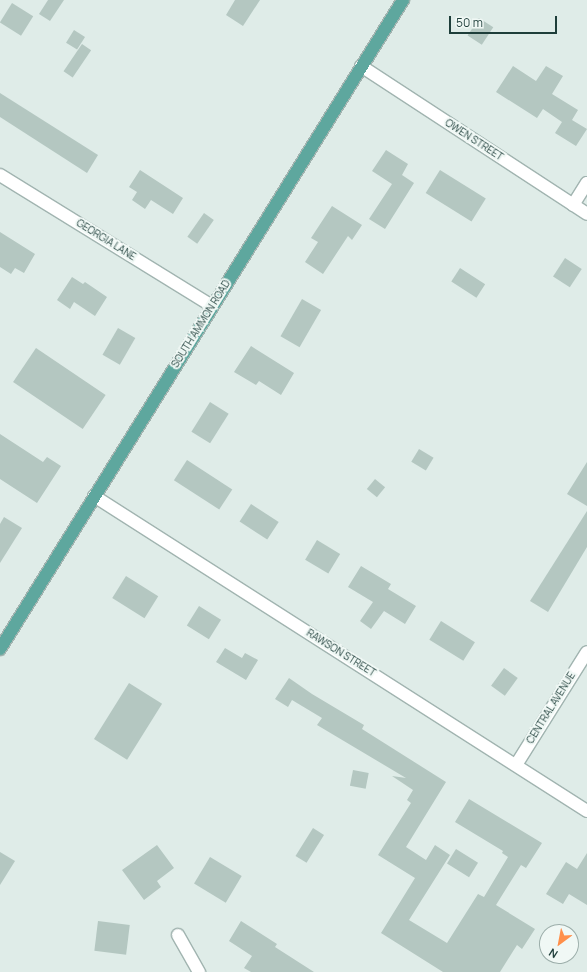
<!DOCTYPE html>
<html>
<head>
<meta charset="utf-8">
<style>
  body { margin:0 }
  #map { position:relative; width:587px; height:972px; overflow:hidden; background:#dfece8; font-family:Manrope,sans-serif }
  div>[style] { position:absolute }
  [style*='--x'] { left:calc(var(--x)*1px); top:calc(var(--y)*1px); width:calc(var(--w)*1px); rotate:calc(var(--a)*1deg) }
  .building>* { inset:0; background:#b4c7c1; transform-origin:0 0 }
  .roads { filter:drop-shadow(1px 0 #a1b4b0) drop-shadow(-1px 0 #a1b4b0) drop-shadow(0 1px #a1b4b0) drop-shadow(0 -1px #a1b4b0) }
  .minor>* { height:12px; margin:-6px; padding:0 6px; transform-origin:6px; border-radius:6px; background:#fff }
  .major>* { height:12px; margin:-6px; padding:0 6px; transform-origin:6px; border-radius:6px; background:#5ea79e }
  span { translate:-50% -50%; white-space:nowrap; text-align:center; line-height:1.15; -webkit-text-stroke:4px #f0f8f5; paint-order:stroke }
  .street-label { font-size:10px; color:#1e3e3a }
  .north { position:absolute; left:539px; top:924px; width:40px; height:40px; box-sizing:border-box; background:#f0f8f5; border:1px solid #9caeaa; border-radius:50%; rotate:212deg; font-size:11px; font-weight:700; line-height:16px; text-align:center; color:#1e3e3a }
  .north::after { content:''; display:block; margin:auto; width:14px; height:18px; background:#ff8f4a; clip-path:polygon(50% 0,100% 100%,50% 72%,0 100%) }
  .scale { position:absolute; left:449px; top:16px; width:108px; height:18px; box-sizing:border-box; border:2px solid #1e3e3a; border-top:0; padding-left:5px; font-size:12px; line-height:14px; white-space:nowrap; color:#1e3e3a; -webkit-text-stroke:3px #f0f8f5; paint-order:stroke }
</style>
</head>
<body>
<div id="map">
  <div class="building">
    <i style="clip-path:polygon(48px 0,64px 0,50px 21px,39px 14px)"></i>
    <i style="clip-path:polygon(235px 0,260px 0,243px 26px,226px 15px)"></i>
    <i style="left:12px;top:3px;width:25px;height:23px;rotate:32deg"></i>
    <i style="left:479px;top:18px;width:17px;height:21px;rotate:33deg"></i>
    <i style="left:74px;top:30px;width:13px;height:15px;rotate:32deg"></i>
    <i style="left:82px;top:44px;width:11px;height:33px;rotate:34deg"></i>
    <i style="clip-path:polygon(513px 66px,536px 81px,546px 66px,563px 76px,552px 94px,578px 110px,572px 120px,587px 129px,576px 146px,555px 133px,562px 122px,543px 109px,537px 118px,496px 92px)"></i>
    <i style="clip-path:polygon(0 93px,98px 155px,87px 173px,0 117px)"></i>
    <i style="clip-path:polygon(386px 150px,408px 164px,402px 175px,414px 183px,385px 229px,369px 219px,392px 184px,372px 171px)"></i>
    <i style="clip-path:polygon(140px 170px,183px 198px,173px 214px,151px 200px,145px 209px,132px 200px,137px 192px,129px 187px)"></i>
    <i style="left:440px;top:170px;width:54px;height:27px;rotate:32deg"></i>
    <i style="clip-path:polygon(332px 206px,362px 225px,352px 240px,348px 236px,323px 274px,305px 262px,318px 242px,311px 238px)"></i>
    <i style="left:204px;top:213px;width:12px;height:29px;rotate:35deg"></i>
    <i style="clip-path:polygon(0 232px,35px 254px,24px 273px,15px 268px,11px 274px,0 267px)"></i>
    <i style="left:565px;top:258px;width:20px;height:22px;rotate:33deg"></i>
    <i style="left:460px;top:268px;width:30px;height:16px;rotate:33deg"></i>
    <i style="clip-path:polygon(72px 277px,83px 284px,85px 282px,107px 297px,95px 316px,74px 302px,70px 309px,57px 300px)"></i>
    <i style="left:302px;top:299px;width:22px;height:43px;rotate:30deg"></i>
    <i style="left:118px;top:328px;width:20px;height:31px;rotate:30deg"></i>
    <i style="clip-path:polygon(251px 346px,294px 373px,281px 395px,259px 381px,256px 385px,234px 372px)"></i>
    <i style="left:36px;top:348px;width:84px;height:41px;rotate:34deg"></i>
    <i style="left:210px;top:402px;width:22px;height:35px;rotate:32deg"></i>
    <i style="clip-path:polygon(0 434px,43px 462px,47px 457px,61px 466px,37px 503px,0 479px)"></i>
    <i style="left:419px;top:449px;width:17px;height:15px;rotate:31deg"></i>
    <i style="left:187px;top:460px;width:54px;height:24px;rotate:33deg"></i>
    <i style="clip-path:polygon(587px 462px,587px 506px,567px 494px)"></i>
    <i style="left:375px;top:479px;width:13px;height:13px;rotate:39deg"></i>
    <i style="left:251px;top:504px;width:33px;height:21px;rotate:33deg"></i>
    <i style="clip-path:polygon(587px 511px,587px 547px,548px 612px,530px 601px)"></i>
    <i style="clip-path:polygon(4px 517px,22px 528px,0 563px,0 524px)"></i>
    <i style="left:317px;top:540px;width:27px;height:23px;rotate:31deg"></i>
    <i style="clip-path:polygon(361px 566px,391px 584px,388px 589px,416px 606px,405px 624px,384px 611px,371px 629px,360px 621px,373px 602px,348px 587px)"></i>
    <i style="left:126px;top:576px;width:38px;height:26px;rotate:32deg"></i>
    <i style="left:199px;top:606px;width:26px;height:23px;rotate:32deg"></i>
    <i style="left:441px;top:621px;width:40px;height:22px;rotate:32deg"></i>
    <i style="clip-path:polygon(225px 648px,242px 658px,245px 653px,258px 660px,246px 680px,216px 662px)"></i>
    <i style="left:504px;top:668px;width:17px;height:22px;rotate:36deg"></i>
    <i style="clip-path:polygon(289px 678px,312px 694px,364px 725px,362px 729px,446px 782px,406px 847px,426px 860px,435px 845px,450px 855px,409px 920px,447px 943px,478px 894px,484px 897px,508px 857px,502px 853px,503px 851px,455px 822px,469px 799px,542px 843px,526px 868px,521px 865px,496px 905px,535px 929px,522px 949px,517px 945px,500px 972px,443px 972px,381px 933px,415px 878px,378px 855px,411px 803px,407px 800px,413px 790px,392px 776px,406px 778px,317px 725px,322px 718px,292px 700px,288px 707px,275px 699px)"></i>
    <i style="left:129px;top:683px;width:39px;height:66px;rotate:32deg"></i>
    <i style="left:353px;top:770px;width:16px;height:16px;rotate:11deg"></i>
    <i style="left:313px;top:828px;width:13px;height:33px;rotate:32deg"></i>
    <i style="clip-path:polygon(157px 845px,174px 868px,157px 881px,161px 887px,144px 900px,122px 870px)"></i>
    <i style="left:456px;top:849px;width:26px;height:17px;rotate:32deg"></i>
    <i style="clip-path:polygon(0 852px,15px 861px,0 885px)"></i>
    <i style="clip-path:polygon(587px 853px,587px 905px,569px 894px,563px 904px,546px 894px,566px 862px,577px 869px)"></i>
    <i style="left:210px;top:857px;width:37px;height:31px;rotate:31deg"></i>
    <i style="left:98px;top:921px;width:32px;height:30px;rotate:7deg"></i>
    <i style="clip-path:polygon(241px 921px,277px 944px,275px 947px,314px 972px,251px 972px,244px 968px,252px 956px,229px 941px)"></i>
  </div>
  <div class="roads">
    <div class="minor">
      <i style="--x:361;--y:66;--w:270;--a:33.2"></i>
      <i style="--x:0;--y:175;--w:249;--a:31.7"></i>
      <i style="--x:573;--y:205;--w:26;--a:-58"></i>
      <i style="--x:94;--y:496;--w:585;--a:32.58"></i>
      <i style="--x:516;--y:765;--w:133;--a:-57.9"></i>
      <i style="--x:178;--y:935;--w:43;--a:60.4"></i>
    </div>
    <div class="major">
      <i style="--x:0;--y:649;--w:764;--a:-58.16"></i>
    </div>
  </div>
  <div class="street-label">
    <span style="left:474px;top:140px;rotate:33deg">OWEN STREET</span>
    <span style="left:106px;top:240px;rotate:32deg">GEORGIA LANE</span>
    <span style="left:201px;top:324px;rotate:-58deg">SOUTH AMMON ROAD</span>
    <span style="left:341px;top:653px;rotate:32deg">RAWSON STREET</span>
    <span style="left:551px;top:708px;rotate:-58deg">CENTRAL AVENUE</span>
  </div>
  <div class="north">N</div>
  <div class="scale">50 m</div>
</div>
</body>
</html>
